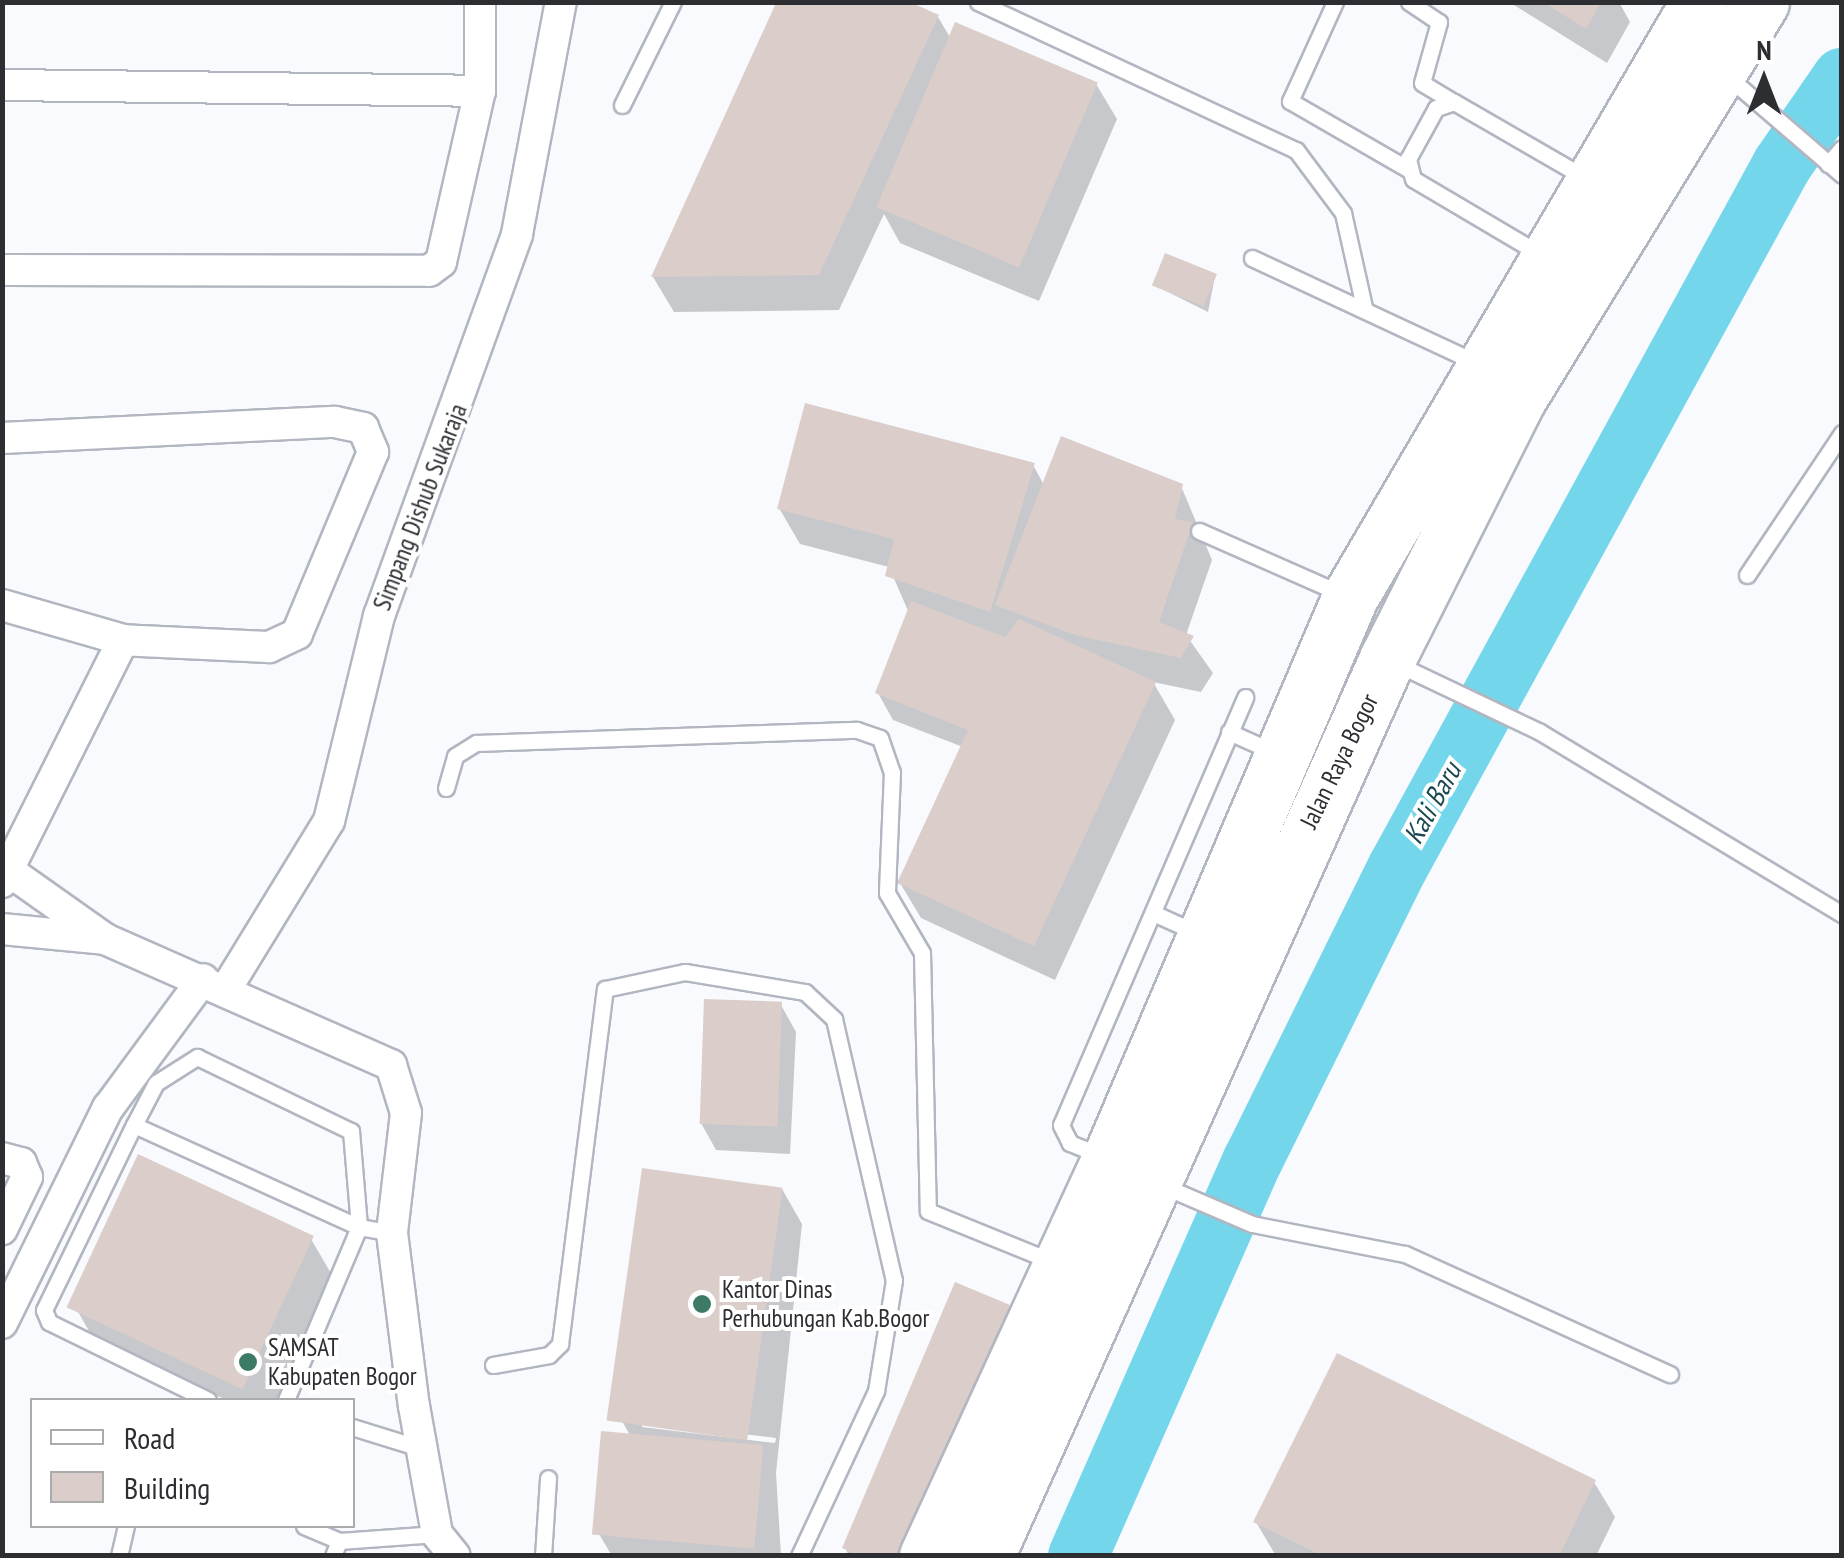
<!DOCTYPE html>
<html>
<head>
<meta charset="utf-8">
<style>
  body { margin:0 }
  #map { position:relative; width:1844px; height:1558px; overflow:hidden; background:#f8fafe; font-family:"PT Sans Narrow",sans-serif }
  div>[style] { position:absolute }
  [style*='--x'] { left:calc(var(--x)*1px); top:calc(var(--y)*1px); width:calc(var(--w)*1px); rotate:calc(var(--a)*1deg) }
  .shadow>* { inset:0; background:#0003 }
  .river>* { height:60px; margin:-30px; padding:0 30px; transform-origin:30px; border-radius:30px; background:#74d6ea }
  .building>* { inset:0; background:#dbceca; transform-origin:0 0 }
  .roads { filter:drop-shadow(2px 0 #b1b6c0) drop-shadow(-2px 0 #b1b6c0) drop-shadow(0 2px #b1b6c0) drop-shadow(0 -2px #b1b6c0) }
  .lane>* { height:15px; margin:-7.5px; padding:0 7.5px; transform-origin:7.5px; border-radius:7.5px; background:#fff }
  .street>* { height:30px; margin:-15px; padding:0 15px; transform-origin:15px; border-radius:15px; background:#fff }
  .highway>* { height:55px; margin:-27.5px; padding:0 27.5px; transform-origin:27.5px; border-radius:27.5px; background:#fff }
  .dots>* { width:28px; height:28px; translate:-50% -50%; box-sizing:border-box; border:5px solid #fff; border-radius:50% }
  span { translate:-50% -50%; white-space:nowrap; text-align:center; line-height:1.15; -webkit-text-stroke:8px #fff; paint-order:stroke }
  .street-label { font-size:25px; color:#2c2e32 }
  .poi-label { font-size:25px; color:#2c2e32 }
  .left { translate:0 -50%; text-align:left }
  .water-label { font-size:28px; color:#1b4850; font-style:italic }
  .frame { position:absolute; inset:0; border:5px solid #2c2e32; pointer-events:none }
  .legend { position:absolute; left:30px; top:1398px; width:325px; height:130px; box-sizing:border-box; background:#fff; border:2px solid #ababad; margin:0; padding:12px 18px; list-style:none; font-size:30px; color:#2c2e32 }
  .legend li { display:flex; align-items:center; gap:20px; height:50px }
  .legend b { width:50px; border:2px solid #ababad }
  .north { position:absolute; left:1714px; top:30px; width:100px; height:100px; -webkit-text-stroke:8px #fff; paint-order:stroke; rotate:0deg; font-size:28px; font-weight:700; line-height:40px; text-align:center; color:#2c2e32 }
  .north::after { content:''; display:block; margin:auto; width:35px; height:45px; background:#2c2e32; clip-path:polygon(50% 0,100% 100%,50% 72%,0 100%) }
</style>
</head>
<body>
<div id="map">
  <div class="shadow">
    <i style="clip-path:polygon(779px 2px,906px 2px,938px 17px,951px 39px,1096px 84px,1117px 119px,1039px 301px,900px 243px,884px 214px,839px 310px,674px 312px,653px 277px)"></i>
    <i style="clip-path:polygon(1509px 2px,1619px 2px,1630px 22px,1607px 63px)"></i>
    <i style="clip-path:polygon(1215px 276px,1208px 312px,1156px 286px)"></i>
    <i style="clip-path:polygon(1033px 465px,1044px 485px,1181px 486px,1212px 560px,1186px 635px,1213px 673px,1201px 692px,1153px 682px,1175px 720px,1055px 980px,921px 918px,900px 883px,963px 747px,893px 720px,878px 693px,909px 613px,889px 567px,800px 544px,779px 508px)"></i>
    <i style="clip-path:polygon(781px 1005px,796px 1032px,790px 1154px,716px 1150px,701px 1123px)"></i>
    <i style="clip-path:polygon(evenodd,782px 1189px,802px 1224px,776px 1473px,781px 1556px,612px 1556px,599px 1534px,631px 1437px,622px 1421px,782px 1189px,642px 1422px,776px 1438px,775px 1443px,642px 1427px,642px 1422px)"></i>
    <i style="clip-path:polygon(311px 1239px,332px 1275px,283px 1400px,227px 1400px,97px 1345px,77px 1310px)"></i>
    <i style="clip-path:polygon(1008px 1307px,1028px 1342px,931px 1556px,849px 1556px,845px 1547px)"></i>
    <i style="clip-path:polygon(1594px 1482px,1615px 1517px,1596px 1556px,1276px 1556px,1256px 1522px)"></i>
  </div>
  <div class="river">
    <i style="--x:1078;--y:1556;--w:433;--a:-66.2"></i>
    <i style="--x:1253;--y:1160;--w:327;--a:-63.7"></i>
    <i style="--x:1398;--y:867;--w:800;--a:-61.32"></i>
    <i style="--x:1782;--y:165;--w:106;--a:-55.4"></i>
  </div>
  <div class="building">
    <i style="clip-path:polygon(1543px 2px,1601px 2px,1586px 29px)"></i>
    <i style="clip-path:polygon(776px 3px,912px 3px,939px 15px,819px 275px,651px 277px)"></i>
    <i style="left:955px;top:22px;width:155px;height:201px;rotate:23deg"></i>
    <i style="left:1165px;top:253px;width:56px;height:35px;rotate:22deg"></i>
    <i style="clip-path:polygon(805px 403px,1035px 463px,990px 612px,885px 576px,894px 539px,777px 509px)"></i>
    <i style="clip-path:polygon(1061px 436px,1183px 484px,1175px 519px,1193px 522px,1159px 622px,1194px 636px,1181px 658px,1075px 635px,995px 605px)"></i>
    <i style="clip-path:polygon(911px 601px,1005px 637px,1019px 619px,1156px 682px,1034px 946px,897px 883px,968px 730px,875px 693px)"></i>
    <i style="left:704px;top:999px;width:78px;height:125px;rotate:2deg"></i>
    <i style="left:138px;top:1154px;width:194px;height:169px;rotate:25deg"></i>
    <i style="left:642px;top:1168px;width:142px;height:255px;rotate:8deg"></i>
    <i style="clip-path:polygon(955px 1282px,1010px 1305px,895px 1556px,860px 1556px,842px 1548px)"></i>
    <i style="clip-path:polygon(1337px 1353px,1596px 1480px,1559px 1556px,1323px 1556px,1253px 1522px)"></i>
    <i style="left:601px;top:1431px;width:163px;height:104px;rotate:5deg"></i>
  </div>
  <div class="roads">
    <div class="lane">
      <i style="--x:978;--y:2;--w:351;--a:25"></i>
      <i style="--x:1296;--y:150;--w:79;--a:53.3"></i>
      <i style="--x:1343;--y:213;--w:96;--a:77.4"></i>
      <i style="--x:1335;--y:2;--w:109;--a:114.4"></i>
      <i style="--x:1290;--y:101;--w:136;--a:30"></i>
      <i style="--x:1409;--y:2;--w:36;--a:34"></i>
      <i style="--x:1439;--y:22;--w:63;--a:105.6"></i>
      <i style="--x:1422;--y:83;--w:37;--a:31"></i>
      <i style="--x:1727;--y:76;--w:152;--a:40.7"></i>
      <i style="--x:622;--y:105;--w:115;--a:-63.7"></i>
      <i style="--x:1828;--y:164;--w:21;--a:-49"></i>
      <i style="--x:1540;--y:254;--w:147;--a:-149.4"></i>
      <i style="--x:1413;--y:179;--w:21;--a:-104"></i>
      <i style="--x:1408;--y:159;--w:58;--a:-61.2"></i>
      <i style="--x:1436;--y:108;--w:19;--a:-18"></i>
      <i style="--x:1454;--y:102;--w:150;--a:30"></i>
      <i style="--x:1252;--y:258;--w:246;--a:25"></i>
      <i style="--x:1199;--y:531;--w:156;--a:23.8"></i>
      <i style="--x:1747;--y:575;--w:171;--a:-56.2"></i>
      <i style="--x:1397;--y:664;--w:158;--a:25.4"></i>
      <i style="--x:1540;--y:732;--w:353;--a:31.1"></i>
      <i style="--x:1229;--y:732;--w:51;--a:24.1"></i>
      <i style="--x:446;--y:788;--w:33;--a:-74"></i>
      <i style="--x:455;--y:756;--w:25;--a:-32"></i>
      <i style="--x:476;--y:743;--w:381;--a:-2"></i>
      <i style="--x:857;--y:730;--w:24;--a:19"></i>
      <i style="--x:880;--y:738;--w:36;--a:71"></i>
      <i style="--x:892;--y:772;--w:121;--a:92.4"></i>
      <i style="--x:887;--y:893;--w:69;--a:59.7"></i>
      <i style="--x:922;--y:953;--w:258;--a:88.7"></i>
      <i style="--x:928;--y:1211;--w:133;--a:22.1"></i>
      <i style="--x:1153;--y:913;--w:46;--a:24.3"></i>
      <i style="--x:134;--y:1125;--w:47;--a:-62.4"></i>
      <i style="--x:156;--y:1083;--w:49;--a:-32.4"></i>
      <i style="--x:197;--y:1057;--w:171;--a:25.7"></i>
      <i style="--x:351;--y:1131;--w:96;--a:85.2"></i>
      <i style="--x:359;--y:1227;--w:188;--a:112.9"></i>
      <i style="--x:1102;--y:1156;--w:35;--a:-158"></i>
      <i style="--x:1070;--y:1143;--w:20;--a:-117"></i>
      <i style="--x:1061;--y:1125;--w:466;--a:-66.7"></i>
      <i style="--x:1161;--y:1185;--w:99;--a:23.2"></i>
      <i style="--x:1252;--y:1224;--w:156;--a:11.1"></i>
      <i style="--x:1405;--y:1254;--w:291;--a:24.4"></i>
      <i style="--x:493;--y:1365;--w:57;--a:-10.1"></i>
      <i style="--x:549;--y:1355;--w:16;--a:-45"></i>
      <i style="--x:560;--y:1344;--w:358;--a:-82.8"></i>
      <i style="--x:605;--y:989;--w:82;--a:-12"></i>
      <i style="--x:685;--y:972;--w:122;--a:9.5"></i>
      <i style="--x:805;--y:992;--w:40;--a:43"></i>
      <i style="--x:834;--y:1019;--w:268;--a:77.1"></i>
      <i style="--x:894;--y:1280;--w:112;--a:99.2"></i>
      <i style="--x:876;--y:1391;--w:182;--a:115"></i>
      <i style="--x:208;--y:1400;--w:177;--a:-153.9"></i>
      <i style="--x:49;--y:1322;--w:13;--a:-113"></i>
      <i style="--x:44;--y:1310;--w:206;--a:-64.1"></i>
      <i style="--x:134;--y:1125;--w:247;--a:24.4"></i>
      <i style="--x:359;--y:1227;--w:34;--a:10"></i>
      <i style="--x:352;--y:1427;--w:71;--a:17.2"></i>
      <i style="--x:304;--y:1526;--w:38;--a:23"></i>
      <i style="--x:339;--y:1541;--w:16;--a:112"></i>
      <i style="--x:339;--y:1541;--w:98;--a:-4.1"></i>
      <i style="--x:119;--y:1556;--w:31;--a:-77"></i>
      <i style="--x:543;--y:1556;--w:78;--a:-86.3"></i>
    </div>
    <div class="street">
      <i style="--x:2;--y:85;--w:478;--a:0.7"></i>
      <i style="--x:2;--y:270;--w:427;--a:0.1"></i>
      <i style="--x:429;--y:271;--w:15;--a:-37"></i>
      <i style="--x:441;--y:262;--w:175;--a:-77.2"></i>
      <i style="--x:480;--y:91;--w:89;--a:-90"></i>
      <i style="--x:2;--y:438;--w:333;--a:-2.8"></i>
      <i style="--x:335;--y:422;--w:29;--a:12"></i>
      <i style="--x:363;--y:428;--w:26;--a:67"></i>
      <i style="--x:373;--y:452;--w:197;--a:112.7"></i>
      <i style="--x:297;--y:634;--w:31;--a:155"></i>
      <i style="--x:269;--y:647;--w:146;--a:-177.3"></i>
      <i style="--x:123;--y:640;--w:271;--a:116.6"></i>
      <i style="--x:2;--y:605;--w:126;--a:16.1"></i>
      <i style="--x:2;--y:866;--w:126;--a:35.3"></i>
      <i style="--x:105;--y:939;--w:313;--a:23.8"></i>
      <i style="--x:391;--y:1065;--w:50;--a:72.6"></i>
      <i style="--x:406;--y:1113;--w:121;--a:96.7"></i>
      <i style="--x:392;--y:1233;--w:174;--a:82.8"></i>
      <i style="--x:414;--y:1406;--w:130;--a:79.8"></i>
      <i style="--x:437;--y:1534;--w:28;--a:51"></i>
      <i style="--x:2;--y:929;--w:103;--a:5.5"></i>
      <i style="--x:226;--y:989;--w:197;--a:-58.5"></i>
      <i style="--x:329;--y:821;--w:211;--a:-76.3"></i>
      <i style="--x:379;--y:616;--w:406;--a:-70.1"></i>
      <i style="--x:517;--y:234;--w:236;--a:-79.3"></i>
      <i style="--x:2;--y:1158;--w:20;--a:15"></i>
      <i style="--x:21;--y:1163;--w:15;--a:67"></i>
      <i style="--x:27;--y:1177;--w:58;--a:115.7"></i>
      <i style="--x:2;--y:1323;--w:240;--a:-63.8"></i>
      <i style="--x:108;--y:1108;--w:160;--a:-53.6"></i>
    </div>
    <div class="highway">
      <i style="--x:927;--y:1556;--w:437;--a:-65.3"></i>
      <i style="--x:1110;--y:1159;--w:611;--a:-66.88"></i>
      <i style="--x:1350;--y:597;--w:690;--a:-59.61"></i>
      <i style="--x:986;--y:1556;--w:983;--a:-65.91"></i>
      <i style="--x:1387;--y:659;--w:293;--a:-63.3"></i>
      <i style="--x:1519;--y:397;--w:463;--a:-58.5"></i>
    </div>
  </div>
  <div class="dots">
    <i style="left:702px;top:1304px;background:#3d7b67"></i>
    <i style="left:248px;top:1362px;background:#3d7b67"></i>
  </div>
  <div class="street-label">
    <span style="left:420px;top:507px;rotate:-69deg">Simpang Dishub Sukaraja</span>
    <span style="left:1339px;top:761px;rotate:-64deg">Jalan Raya Bogor</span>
  </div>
  <div class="poi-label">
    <span class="left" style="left:722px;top:1304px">Kantor Dinas<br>Perhubungan Kab.Bogor</span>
    <span class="left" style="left:268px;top:1362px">SAMSAT<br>Kabupaten Bogor</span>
  </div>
  <div class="water-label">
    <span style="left:1432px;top:803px;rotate:-61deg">Kali Baru</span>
  </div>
  <div class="frame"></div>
  <ul class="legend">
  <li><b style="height:12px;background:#fff"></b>Road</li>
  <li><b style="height:28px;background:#dbceca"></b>Building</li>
  </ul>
  <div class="north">N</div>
</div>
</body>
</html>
